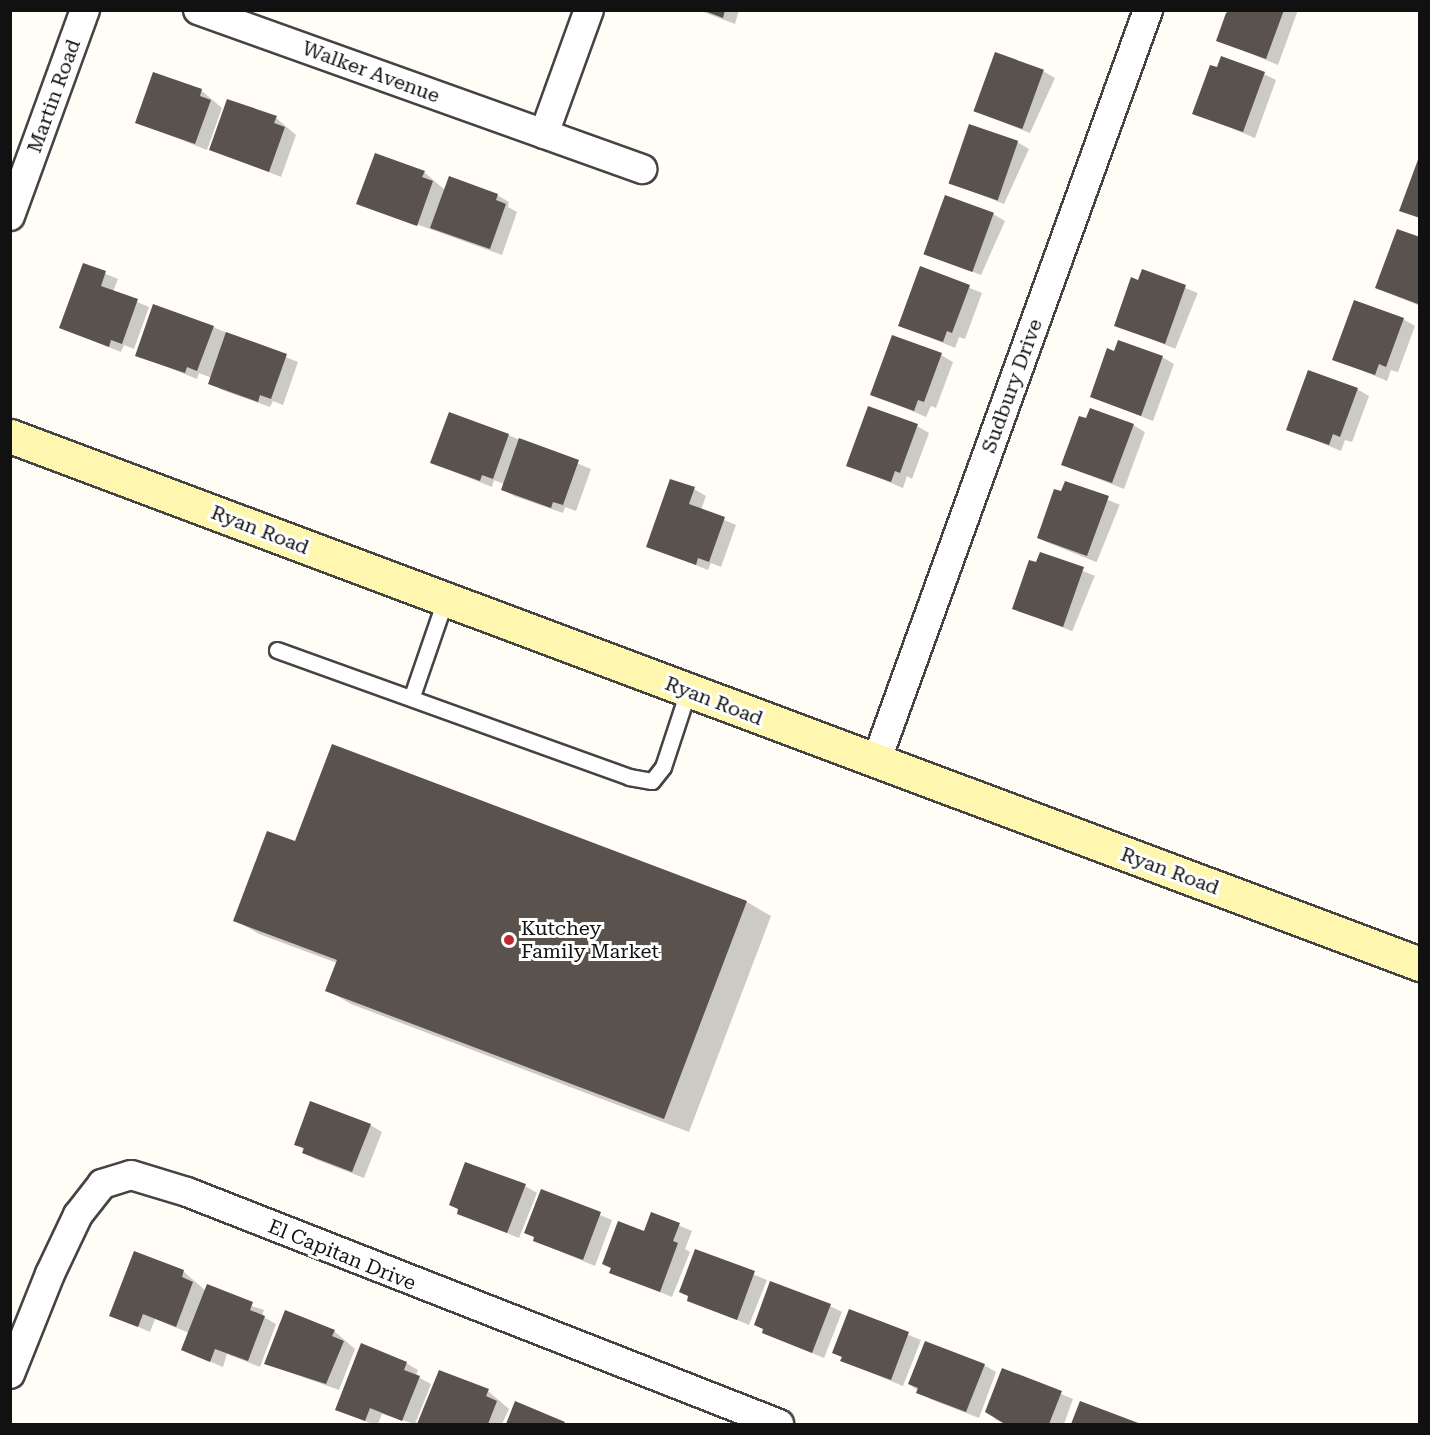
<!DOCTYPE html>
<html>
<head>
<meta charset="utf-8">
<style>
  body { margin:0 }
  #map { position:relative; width:1430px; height:1435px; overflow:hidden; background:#fffdf5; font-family:"Roboto Serif",serif }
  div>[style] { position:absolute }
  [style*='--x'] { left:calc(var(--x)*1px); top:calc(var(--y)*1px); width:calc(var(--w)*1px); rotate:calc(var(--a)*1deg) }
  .shadow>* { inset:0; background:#0003; transform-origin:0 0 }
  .building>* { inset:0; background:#5a524d; transform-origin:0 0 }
  .roads { filter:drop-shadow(2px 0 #444) drop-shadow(-2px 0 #444) drop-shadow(0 2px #444) drop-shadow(0 -2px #444) }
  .service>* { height:15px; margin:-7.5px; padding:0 7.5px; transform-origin:7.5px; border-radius:7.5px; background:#fff }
  .minor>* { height:28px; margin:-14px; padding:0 14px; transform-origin:14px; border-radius:14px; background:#fff }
  .secondary>* { height:33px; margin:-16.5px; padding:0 16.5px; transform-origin:16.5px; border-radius:16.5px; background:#fff6b0 }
  .dots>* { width:16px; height:16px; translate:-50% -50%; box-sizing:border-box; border:3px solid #fff; border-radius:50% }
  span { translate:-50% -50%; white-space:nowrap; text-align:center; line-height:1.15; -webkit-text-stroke:6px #fff; paint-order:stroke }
  .street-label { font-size:20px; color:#111 }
  .poi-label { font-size:20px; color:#111 }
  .left { translate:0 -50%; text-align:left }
  .frame { position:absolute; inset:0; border:12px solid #111; pointer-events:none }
</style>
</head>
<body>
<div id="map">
  <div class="shadow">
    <i style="clip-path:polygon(698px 10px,739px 10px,735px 24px)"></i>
    <i style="clip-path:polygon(1231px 10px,1298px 10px,1278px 65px,1218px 40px)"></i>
    <i style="clip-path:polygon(1043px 71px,1055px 78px,1030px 133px,975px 111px)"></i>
    <i style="clip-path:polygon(154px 73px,202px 91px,222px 108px,207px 150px,136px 122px)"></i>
    <i style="clip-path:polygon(1264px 74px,1276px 80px,1255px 138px,1194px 113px)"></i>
    <i style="clip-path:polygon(276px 118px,296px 135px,281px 177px,210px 149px)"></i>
    <i style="clip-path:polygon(1017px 142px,1029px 149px,1004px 204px,949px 182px)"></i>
    <i style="clip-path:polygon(424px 172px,445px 190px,497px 195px,509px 202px,508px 207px,517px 212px,502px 255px,358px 203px)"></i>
    <i style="clip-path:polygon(993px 214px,1005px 221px,981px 275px,926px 254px)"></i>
    <i style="clip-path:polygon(1420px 239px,1420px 306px,1376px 288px)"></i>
    <i style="clip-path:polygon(84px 265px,118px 279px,113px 292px,149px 307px,134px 349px,124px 345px,121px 352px,61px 328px)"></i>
    <i style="clip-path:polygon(921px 268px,982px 293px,965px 339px,959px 337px,955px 348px,900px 325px)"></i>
    <i style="left:1143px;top:271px;width:59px;height:60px;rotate:22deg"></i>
    <i style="clip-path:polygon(1403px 319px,1415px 326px,1398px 372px,1391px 370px,1387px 381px,1334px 359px)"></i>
    <i style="clip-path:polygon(213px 327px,298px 362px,283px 405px,273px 401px,270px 407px,222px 390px,210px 383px,212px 378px,199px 373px,197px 379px,137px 355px)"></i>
    <i style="clip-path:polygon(941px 355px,953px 362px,936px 408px,931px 406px,926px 417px,872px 394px)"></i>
    <i style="clip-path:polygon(1162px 357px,1174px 364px,1153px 421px,1092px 397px)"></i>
    <i style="clip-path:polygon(1357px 389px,1369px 396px,1352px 442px,1345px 440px,1341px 451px,1288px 429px)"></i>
    <i style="clip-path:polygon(1133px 425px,1145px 432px,1124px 489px,1063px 465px)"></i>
    <i style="clip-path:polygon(917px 426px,929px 433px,912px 479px,907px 476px,903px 488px,848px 465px)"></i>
    <i style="clip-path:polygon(508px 435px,591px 469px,576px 511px,565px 507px,563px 513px,514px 496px,502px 489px,504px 484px,494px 480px,492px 487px,432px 463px)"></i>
    <i style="left:1066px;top:483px;width:58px;height:62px;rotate:22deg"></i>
    <i style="clip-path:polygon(694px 489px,706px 496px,701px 510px,736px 525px,721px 567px,711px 563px,708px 570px,648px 546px)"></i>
    <i style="left:1041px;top:554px;width:58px;height:60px;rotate:22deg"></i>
    <i style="clip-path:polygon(333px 746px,747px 902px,771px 916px,689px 1132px,351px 1004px,327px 990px,337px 963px,259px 934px,235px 920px,296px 843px)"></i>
    <i style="clip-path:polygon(370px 1125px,382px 1132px,364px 1178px,315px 1159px,296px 1144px)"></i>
    <i style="clip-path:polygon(525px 1186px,537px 1193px,519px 1238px,459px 1213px)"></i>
    <i style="clip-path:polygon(542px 1191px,612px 1220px,595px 1266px,535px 1241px)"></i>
    <i style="clip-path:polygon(652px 1214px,692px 1231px,685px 1249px,690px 1252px,672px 1297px,611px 1272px,645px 1233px)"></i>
    <i style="clip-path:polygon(696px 1251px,767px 1280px,749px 1325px,689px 1300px)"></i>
    <i style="clip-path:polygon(134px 1253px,184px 1272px,206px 1291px,264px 1310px,262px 1316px,276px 1324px,260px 1367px,227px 1354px,223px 1367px,183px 1350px,189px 1333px,155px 1319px,150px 1332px,111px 1315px)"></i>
    <i style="clip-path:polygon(830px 1306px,842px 1312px,824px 1358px,764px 1333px)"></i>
    <i style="clip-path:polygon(849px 1311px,921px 1340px,903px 1386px,842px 1361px)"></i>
    <i style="clip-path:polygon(334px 1331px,355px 1349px,339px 1390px,266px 1364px)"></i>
    <i style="clip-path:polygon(406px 1363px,418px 1370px,416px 1376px,431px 1384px,415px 1424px,382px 1414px,378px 1424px,372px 1424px,337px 1409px)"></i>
    <i style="clip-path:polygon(984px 1365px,996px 1372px,979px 1418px,930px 1399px,909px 1384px)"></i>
    <i style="clip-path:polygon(1003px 1370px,1073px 1399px,1064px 1424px,1004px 1424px,995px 1419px)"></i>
    <i style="clip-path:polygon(488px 1391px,509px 1409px,502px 1424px,419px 1423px)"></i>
    <i style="clip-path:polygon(516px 1403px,564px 1423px,567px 1424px,507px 1424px)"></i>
    <i style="clip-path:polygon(1081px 1403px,1137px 1424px,1072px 1424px)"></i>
  </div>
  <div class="building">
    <i style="clip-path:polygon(702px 10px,725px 10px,723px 18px)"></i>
    <i style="clip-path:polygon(1231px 10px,1284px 10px,1266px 59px,1216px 41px,1226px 13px)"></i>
    <i style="left:995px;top:52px;width:52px;height:63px;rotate:20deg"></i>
    <i style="clip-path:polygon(1221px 56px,1265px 72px,1243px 132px,1192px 114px,1210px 65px,1217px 67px)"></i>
    <i style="clip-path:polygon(153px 72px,202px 89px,200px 96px,211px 100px,195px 144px,135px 123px)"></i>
    <i style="clip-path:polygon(227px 99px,277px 116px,274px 123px,285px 127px,269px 172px,209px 150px)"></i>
    <i style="left:969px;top:124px;width:52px;height:63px;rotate:19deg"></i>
    <i style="clip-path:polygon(375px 153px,425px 171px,422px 177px,433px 181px,417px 226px,356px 204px)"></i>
    <i style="clip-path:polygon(1419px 157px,1420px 157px,1420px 218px,1399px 211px)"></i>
    <i style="clip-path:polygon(449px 176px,498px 194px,496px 200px,506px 204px,490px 249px,430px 228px)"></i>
    <i style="left:945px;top:195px;width:52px;height:63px;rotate:20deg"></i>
    <i style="clip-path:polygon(1397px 229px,1420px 237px,1418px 304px,1375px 288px)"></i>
    <i style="clip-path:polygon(83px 263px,106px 271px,101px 286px,138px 299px,122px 344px,111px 340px,109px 347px,59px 328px)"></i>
    <i style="clip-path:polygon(920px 266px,970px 285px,952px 333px,947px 331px,943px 342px,898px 326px)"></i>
    <i style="clip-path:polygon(1142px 269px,1186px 285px,1165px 344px,1114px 326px,1131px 277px,1138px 280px)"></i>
    <i style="clip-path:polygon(1354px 300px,1404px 318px,1386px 367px,1379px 364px,1375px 375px,1332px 360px)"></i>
    <i style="clip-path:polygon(153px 304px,214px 326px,197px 371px,187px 367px,185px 373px,135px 356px)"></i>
    <i style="clip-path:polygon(226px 332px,287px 354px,271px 399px,260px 395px,258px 402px,208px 384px)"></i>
    <i style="clip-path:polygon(892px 335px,942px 353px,924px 402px,918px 400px,914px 411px,870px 395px)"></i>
    <i style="clip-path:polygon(1118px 340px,1163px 356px,1141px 416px,1090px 397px,1107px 348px,1114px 351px)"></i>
    <i style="clip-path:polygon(1308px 370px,1358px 388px,1340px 437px,1333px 434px,1329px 445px,1286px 430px)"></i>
    <i style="clip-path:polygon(868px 406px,918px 424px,900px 473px,895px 471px,891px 482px,846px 466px)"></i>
    <i style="clip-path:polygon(1090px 408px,1134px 424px,1112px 483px,1061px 465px,1079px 416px,1086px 418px)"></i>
    <i style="clip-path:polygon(449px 412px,509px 434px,493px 479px,482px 475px,480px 481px,430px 463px)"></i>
    <i style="clip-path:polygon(519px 438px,579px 460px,563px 505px,553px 502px,551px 508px,501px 490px)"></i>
    <i style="clip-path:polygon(670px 479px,695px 487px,689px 504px,725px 517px,709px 562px,698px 558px,696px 565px,646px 547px)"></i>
    <i style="clip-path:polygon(1065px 481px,1109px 496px,1087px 556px,1037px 538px,1054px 489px,1061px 491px)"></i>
    <i style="clip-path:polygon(1040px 552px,1084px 567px,1063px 627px,1012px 609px,1029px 560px,1036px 562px)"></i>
    <i style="clip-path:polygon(332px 744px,747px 901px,664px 1119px,325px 991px,337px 960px,233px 921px,267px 831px,295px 841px)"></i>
    <i style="clip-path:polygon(310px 1101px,371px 1124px,352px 1172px,302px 1153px,304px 1148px,294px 1145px)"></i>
    <i style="clip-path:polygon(465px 1162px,526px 1184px,507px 1233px,457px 1214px,458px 1209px,449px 1205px)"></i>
    <i style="clip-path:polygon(541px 1189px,601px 1212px,583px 1260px,533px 1241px,534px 1237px,524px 1233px)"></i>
    <i style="clip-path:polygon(651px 1212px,680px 1223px,673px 1241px,678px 1243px,660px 1292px,609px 1273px,611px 1268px,602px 1264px,618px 1221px,644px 1231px)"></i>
    <i style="clip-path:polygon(695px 1249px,755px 1271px,737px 1320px,687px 1301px,688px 1296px,679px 1292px)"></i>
    <i style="clip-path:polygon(134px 1251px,184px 1270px,182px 1277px,193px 1282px,176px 1327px,143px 1314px,138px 1327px,109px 1316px)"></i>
    <i style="clip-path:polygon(770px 1281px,831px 1304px,812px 1353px,762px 1333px,763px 1329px,754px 1325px)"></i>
    <i style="clip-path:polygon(207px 1284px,253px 1302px,250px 1310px,265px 1316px,248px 1361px,215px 1349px,210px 1362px,181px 1350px)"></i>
    <i style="clip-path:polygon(849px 1309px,909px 1332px,891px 1380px,840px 1361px,842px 1357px,832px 1353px)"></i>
    <i style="clip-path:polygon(285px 1310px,335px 1330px,332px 1336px,344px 1341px,326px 1384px,264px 1364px)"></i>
    <i style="clip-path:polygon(925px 1341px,985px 1364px,966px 1412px,916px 1393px,918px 1388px,908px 1384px)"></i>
    <i style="clip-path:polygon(361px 1343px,407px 1362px,404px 1370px,420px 1376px,402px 1421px,370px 1408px,365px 1421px,335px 1410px)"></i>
    <i style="clip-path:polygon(1002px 1368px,1062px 1391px,1049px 1424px,1005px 1424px,985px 1412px)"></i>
    <i style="clip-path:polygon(439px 1370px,489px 1389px,486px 1396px,497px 1401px,488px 1424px,417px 1424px)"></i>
    <i style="clip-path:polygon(515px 1401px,565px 1422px,564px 1424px,506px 1424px)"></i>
    <i style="clip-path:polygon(1080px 1401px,1141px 1424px,1071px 1424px)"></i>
  </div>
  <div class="roads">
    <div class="service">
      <i style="--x:277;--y:650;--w:374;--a:19.8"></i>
      <i style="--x:629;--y:777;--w:23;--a:10"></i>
      <i style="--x:652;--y:781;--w:18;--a:-52"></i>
      <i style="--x:663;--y:767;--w:80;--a:-71.8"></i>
      <i style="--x:412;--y:696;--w:102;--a:-71"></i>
    </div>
    <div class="minor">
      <i style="--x:198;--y:10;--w:472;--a:19.7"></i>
      <i style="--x:544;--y:134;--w:132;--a:-70.1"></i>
      <i style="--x:10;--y:216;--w:219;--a:-70"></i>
      <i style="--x:876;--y:762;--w:800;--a:-70.11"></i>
      <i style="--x:10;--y:1374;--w:108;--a:-68.2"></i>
      <i style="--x:50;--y:1274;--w:65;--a:-64.6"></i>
      <i style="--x:78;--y:1215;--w:39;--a:-52"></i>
      <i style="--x:102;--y:1184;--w:30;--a:-17"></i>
      <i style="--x:131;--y:1175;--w:59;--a:16.9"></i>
      <i style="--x:187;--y:1192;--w:636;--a:21.4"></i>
    </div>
    <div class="secondary">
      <i style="--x:10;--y:436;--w:1506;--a:20.53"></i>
    </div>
  </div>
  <div class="dots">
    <i style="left:509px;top:940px;background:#c4262e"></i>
  </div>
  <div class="street-label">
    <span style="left:371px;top:72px;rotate:20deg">Walker Avenue</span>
    <span style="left:54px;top:96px;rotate:-70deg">Martin Road</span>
    <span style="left:1012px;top:386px;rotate:-70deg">Sudbury Drive</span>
    <span style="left:260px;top:530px;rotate:21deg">Ryan Road</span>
    <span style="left:714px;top:701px;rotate:21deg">Ryan Road</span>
    <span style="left:1170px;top:871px;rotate:20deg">Ryan Road</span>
    <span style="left:342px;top:1255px;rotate:22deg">El Capitan Drive</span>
  </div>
  <div class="poi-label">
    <span class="left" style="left:521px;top:940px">Kutchey<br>Family Market</span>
  </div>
  <div class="frame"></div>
</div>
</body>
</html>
